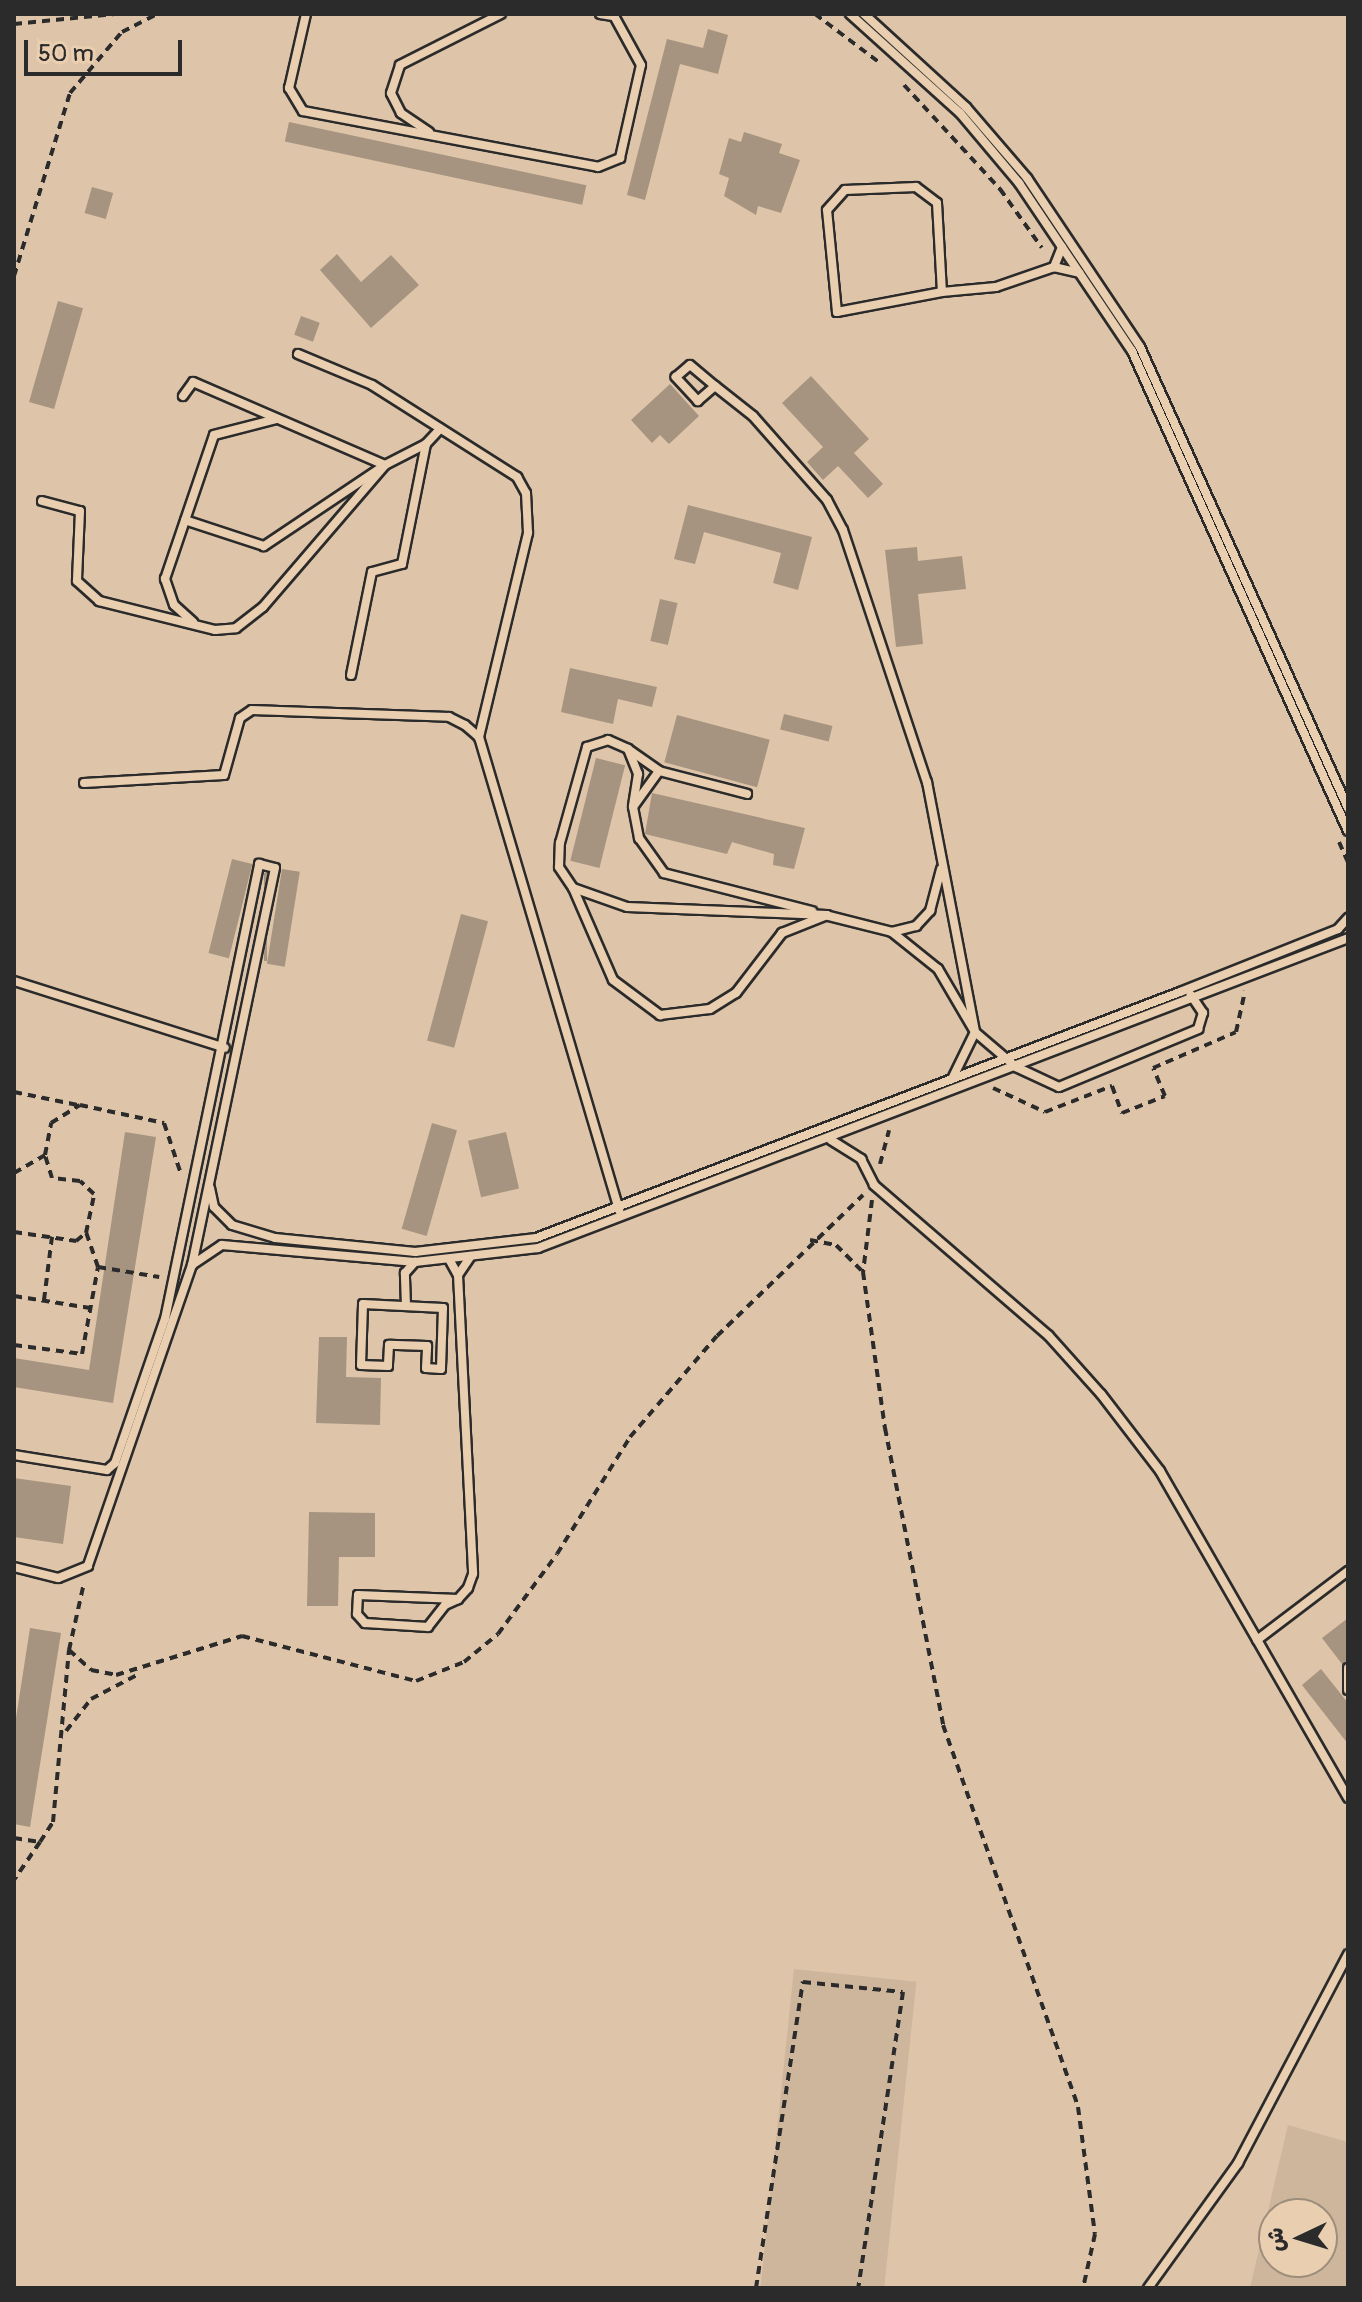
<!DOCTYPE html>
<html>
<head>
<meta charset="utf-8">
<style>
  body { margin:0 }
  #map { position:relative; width:1362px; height:2302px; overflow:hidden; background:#dec4a8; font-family:Pangolin,"Playpen Sans Arabic",sans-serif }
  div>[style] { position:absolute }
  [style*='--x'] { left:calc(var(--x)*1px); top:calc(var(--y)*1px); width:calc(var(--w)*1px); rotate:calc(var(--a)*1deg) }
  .built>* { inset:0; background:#cdb69c; transform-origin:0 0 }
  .building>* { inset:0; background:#a69480; transform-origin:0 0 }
  .path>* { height:4px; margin-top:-2px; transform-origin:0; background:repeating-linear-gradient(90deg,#2b2b2b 0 8px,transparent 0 14px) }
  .roads { filter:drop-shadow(2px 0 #2b2b2b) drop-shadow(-2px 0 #2b2b2b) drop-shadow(0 2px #2b2b2b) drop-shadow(0 -2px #2b2b2b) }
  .lane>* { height:8px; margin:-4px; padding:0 4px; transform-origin:4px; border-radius:4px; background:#e9ceb0 }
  span { translate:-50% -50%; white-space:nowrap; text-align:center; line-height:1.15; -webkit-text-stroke:7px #e9ceb0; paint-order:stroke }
  .frame { position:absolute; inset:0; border:16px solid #2b2b2b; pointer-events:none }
  .north { position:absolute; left:1258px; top:2198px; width:80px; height:80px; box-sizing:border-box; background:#e9ceb0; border:2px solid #9d8d7b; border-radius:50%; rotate:266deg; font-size:22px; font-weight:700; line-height:32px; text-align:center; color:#2b2b2b }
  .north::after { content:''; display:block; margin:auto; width:28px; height:36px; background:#2b2b2b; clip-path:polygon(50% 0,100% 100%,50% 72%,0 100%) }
  .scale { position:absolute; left:24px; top:40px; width:158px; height:36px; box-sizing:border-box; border:4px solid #2b2b2b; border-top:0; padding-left:10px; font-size:24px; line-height:28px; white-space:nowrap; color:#2b2b2b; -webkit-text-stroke:6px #e9ceb0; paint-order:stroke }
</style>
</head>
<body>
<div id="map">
  <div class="built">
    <i style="left:794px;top:1969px;width:123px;height:323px;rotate:6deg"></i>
    <i style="clip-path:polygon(evenodd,1288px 2125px,1348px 2142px,1348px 2288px,1250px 2288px,1288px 2125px,1274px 2214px,1322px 2214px,1322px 2262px,1274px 2262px,1274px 2214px)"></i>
  </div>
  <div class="building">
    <i style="clip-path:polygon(708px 29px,728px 35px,718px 74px,680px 64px,645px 200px,627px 195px,667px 39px,703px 48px)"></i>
    <i style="left:289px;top:122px;width:304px;height:20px;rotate:12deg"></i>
    <i style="clip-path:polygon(744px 132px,782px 144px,779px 153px,800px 160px,781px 213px,758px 206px,756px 215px,724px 196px,729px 178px,719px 174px,729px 138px,741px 142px)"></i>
    <i style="left:92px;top:187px;width:22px;height:27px;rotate:16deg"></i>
    <i style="clip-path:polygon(337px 254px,361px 282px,391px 255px,419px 285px,371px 328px,320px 270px)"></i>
    <i style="left:58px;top:301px;width:26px;height:105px;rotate:16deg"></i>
    <i style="left:301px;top:316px;width:20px;height:20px;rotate:20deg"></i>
    <i style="clip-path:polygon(811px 376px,869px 439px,854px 453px,883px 484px,868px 498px,838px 466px,823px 480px,807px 462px,823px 447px,782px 403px)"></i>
    <i style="clip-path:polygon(670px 384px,699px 416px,669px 444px,660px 435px,652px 443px,631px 420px)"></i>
    <i style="clip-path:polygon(688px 505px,812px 537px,798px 590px,773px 583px,781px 553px,704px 532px,695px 564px,674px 559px)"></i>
    <i style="clip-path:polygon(917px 547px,918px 561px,962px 556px,966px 589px,918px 594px,923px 644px,896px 647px,885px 550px)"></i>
    <i style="left:660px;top:599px;width:18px;height:43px;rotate:13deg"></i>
    <i style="clip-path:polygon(570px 668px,657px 687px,652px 707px,618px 699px,613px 724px,561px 712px)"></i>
    <i style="left:784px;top:714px;width:50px;height:16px;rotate:14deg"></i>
    <i style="left:677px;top:715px;width:96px;height:49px;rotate:15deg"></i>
    <i style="left:596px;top:758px;width:30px;height:106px;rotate:14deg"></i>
    <i style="clip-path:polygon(652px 793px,805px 828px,794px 869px,773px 865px,774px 854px,732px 842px,727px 854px,645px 834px)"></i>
    <i style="left:232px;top:859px;width:21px;height:97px;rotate:14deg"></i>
    <i style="left:282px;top:869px;width:18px;height:96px;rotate:9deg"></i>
    <i style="left:264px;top:873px;width:3px;height:88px"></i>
    <i style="left:461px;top:914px;width:28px;height:131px;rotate:15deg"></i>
    <i style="left:432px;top:1123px;width:26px;height:110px;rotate:16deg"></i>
    <i style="clip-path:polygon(125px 1132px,156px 1137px,113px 1403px,14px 1387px,14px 1358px,89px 1370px)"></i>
    <i style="left:506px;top:1132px;width:58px;height:39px;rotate:77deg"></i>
    <i style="clip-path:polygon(319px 1337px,347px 1337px,346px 1377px,381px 1378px,380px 1425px,316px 1423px)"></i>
    <i style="clip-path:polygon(14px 1478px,71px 1486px,63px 1544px,14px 1537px)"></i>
    <i style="clip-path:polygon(309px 1512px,375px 1513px,375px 1557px,339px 1557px,338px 1606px,307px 1606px)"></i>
    <i style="clip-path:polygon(1348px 1618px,1348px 1661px,1342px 1664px,1322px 1638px)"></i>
    <i style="clip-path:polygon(30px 1628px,61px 1633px,30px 1827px,14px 1824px,14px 1731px)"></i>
    <i style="clip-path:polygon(1321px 1669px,1348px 1703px,1348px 1744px,1302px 1685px)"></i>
  </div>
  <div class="path">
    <i style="--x:815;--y:14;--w:81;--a:37"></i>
    <i style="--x:14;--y:24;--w:101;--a:-5.7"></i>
    <i style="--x:904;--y:85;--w:142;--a:47.3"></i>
    <i style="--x:1000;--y:189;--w:72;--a:54.6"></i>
    <i style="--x:14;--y:276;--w:191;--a:-73"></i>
    <i style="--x:70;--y:93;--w:80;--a:-49.6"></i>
    <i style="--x:122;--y:32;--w:39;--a:-27"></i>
    <i style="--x:1339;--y:842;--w:22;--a:66"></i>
    <i style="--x:993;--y:1088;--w:57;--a:24.8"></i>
    <i style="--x:1045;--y:1112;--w:72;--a:-21.2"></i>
    <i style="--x:1112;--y:1086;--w:29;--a:70"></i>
    <i style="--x:1122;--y:1113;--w:46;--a:-21.6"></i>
    <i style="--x:1165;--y:1096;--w:30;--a:-113"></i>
    <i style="--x:1153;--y:1068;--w:90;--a:-23.4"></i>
    <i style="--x:1236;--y:1032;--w:42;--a:-77.6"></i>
    <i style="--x:14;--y:1092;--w:65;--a:11.5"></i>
    <i style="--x:880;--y:1164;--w:35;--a:-75"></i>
    <i style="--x:14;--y:1173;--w:36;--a:-30"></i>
    <i style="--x:872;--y:1200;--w:73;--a:97.1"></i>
    <i style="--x:863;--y:1272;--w:158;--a:82"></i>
    <i style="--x:885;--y:1428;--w:303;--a:78.9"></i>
    <i style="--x:943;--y:1725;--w:405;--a:70.5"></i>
    <i style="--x:1078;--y:2107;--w:128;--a:82.4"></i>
    <i style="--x:1095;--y:2234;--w:55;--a:102.5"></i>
    <i style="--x:14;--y:1232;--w:63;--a:8.3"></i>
    <i style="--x:76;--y:1241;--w:13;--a:-39"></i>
    <i style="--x:86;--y:1233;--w:40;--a:-78"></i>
    <i style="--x:94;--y:1194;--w:19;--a:-137"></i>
    <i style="--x:80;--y:1181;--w:28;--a:-174"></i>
    <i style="--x:52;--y:1178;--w:24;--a:-107"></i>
    <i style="--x:45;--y:1155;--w:33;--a:-79"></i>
    <i style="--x:51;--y:1123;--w:34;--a:-32"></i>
    <i style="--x:80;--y:1105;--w:86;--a:12.1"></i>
    <i style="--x:164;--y:1123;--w:51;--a:71.6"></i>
    <i style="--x:810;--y:1240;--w:26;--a:11"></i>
    <i style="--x:836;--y:1245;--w:38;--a:45"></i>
    <i style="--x:98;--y:1267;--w:62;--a:9.3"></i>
    <i style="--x:14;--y:1296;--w:77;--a:9"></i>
    <i style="--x:44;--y:1300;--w:64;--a:-82.8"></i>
    <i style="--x:14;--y:1345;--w:69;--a:7.5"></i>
    <i style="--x:82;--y:1354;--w:88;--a:-79.6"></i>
    <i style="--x:98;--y:1267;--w:36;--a:-109"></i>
    <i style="--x:69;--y:1650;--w:30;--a:42"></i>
    <i style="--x:91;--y:1670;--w:25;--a:11"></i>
    <i style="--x:116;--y:1675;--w:132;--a:-17.2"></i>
    <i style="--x:242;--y:1636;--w:180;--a:14.5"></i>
    <i style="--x:416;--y:1681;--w:52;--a:-21.6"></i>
    <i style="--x:464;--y:1662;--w:44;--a:-39.5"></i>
    <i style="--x:498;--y:1634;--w:99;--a:-53.6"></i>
    <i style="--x:557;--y:1554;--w:138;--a:-58"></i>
    <i style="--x:630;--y:1437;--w:133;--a:-49.3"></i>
    <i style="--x:717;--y:1336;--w:203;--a:-44"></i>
    <i style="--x:66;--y:1731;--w:41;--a:-52"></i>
    <i style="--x:91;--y:1699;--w:54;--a:-27.5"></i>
    <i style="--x:14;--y:1838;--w:26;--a:9"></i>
    <i style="--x:40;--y:1842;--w:46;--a:124.4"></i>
    <i style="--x:40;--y:1842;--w:24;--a:-57"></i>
    <i style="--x:53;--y:1822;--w:173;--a:-84.7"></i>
    <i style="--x:69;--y:1650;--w:69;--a:-77.4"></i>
    <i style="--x:756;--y:2288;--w:310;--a:-81.3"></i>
    <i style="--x:803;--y:1982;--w:100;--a:5.7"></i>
    <i style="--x:903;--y:1992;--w:299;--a:98.6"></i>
  </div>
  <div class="roads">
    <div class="lane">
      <i style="--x:306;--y:14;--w:76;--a:102.9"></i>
      <i style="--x:289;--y:88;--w:27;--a:59"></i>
      <i style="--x:303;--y:111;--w:300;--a:10.7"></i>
      <i style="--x:598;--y:167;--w:24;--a:-22"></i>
      <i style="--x:620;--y:158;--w:95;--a:-77.3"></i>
      <i style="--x:641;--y:65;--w:58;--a:-118.8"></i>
      <i style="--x:600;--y:14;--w:13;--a:9"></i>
      <i style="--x:850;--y:14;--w:148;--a:42"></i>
      <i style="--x:960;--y:113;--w:92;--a:49.9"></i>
      <i style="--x:1019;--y:183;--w:202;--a:56.1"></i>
      <i style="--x:1132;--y:351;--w:526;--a:65.77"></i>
      <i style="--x:864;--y:14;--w:138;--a:42.4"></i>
      <i style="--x:966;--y:107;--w:94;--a:49.3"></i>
      <i style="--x:1027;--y:178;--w:203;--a:56.2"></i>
      <i style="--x:1140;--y:347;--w:506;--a:65.72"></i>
      <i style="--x:429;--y:132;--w:34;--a:-146"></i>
      <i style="--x:401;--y:113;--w:22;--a:-117"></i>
      <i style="--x:391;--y:93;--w:29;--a:-72"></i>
      <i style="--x:400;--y:65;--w:113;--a:-26.8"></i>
      <i style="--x:916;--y:187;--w:26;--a:37"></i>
      <i style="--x:937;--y:203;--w:89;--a:86.8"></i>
      <i style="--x:942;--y:292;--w:107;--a:169.2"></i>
      <i style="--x:837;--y:312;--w:102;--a:-95.6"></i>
      <i style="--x:827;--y:210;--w:27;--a:-48"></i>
      <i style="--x:845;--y:190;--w:71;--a:-2.4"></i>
      <i style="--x:1062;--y:247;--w:22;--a:112"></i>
      <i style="--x:1054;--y:267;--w:26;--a:13"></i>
      <i style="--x:942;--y:292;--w:54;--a:-5.3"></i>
      <i style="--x:996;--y:287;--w:61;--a:-19"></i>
      <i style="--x:298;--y:354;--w:80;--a:22.7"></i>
      <i style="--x:372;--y:385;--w:172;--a:32.4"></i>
      <i style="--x:517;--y:477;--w:18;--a:61"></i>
      <i style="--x:526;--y:493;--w:40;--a:87.1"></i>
      <i style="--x:528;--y:533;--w:210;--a:103.5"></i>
      <i style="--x:715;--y:386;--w:23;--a:139"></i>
      <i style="--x:698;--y:401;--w:33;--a:-133"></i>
      <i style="--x:676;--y:377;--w:18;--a:-41"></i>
      <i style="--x:690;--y:365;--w:33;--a:40"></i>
      <i style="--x:715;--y:386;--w:48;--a:38.3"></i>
      <i style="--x:753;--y:416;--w:112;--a:48.6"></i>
      <i style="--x:827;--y:500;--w:34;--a:62"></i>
      <i style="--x:843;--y:530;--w:266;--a:71.6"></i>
      <i style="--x:927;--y:782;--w:255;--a:79.1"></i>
      <i style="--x:975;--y:1032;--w:73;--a:-120.4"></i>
      <i style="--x:938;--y:969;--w:59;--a:-141.2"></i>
      <i style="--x:183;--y:396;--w:17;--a:-54"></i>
      <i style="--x:193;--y:382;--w:209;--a:23.4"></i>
      <i style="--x:385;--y:465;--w:46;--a:-27.1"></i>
      <i style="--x:42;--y:501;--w:39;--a:15"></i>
      <i style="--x:80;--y:511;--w:70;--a:92.5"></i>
      <i style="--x:77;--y:581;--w:30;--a:42"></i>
      <i style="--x:99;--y:601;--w:120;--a:14"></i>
      <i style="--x:215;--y:630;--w:21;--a:-5"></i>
      <i style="--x:236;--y:628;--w:34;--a:-38"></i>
      <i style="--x:263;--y:607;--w:187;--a:-49.3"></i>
      <i style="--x:385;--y:465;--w:146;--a:146.2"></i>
      <i style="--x:264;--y:546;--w:83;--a:-161.8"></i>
      <i style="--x:193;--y:622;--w:25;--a:-138"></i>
      <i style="--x:174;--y:605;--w:28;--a:-109"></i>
      <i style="--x:165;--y:579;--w:152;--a:-71.2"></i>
      <i style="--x:214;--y:435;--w:65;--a:-14.3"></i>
      <i style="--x:351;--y:675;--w:105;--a:-78.5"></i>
      <i style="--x:372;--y:572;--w:31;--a:-15"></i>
      <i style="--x:402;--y:564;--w:122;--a:-78.7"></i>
      <i style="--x:426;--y:444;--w:21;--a:-47"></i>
      <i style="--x:628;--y:749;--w:38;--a:35"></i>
      <i style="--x:659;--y:771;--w:44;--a:125.8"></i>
      <i style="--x:633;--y:807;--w:32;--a:79"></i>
      <i style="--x:639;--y:838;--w:43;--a:54.5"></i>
      <i style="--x:664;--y:873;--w:153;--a:14.4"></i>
      <i style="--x:659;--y:771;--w:91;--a:14.6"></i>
      <i style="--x:84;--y:783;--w:140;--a:-3.3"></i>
      <i style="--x:224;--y:775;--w:59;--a:-74.3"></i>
      <i style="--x:240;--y:718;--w:14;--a:-34"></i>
      <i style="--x:252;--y:710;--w:197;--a:2"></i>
      <i style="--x:449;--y:717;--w:18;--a:27"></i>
      <i style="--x:465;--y:725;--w:18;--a:41"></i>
      <i style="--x:479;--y:737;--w:494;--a:73.5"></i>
      <i style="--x:573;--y:888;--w:100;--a:66.5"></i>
      <i style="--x:613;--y:980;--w:59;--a:36.7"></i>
      <i style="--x:660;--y:1015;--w:50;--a:-6.8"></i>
      <i style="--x:710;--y:1009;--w:31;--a:-32"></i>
      <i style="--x:736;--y:993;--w:76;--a:-52.5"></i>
      <i style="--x:782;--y:933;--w:48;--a:-21.8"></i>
      <i style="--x:827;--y:915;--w:200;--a:-177.7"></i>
      <i style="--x:627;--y:907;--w:57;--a:-160.6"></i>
      <i style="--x:573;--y:888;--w:25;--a:-124"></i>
      <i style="--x:559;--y:867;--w:24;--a:-88"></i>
      <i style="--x:560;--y:843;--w:100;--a:-74.3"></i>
      <i style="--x:587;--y:747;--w:22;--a:-18"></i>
      <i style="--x:608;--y:740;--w:22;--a:24"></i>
      <i style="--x:628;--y:749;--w:27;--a:68"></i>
      <i style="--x:638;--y:774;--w:33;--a:99"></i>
      <i style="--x:825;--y:915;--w:69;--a:14.2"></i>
      <i style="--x:892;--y:932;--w:25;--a:-14"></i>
      <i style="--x:916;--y:926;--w:21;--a:-47"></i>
      <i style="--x:930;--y:911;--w:43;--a:-75.3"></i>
      <i style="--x:14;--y:981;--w:221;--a:17.6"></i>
      <i style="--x:952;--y:1079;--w:52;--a:-63.9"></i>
      <i style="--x:975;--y:1032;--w:54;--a:40.5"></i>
      <i style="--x:1016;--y:1067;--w:47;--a:24.9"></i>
      <i style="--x:1059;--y:1087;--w:151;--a:-22.6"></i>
      <i style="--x:1198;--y:1029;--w:17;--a:-73"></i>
      <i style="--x:1203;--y:1013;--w:22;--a:-124"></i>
      <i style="--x:831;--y:1140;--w:36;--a:32"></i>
      <i style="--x:861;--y:1159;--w:29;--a:63"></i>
      <i style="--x:874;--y:1185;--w:230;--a:40.8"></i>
      <i style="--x:1048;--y:1335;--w:79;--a:48.1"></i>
      <i style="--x:1101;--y:1394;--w:97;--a:52.5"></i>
      <i style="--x:1160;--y:1471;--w:377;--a:60.1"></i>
      <i style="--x:210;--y:1188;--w:19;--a:78"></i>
      <i style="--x:214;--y:1207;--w:25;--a:45"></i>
      <i style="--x:232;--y:1225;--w:45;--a:16.8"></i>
      <i style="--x:275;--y:1238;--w:141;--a:5.7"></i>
      <i style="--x:415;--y:1252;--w:122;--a:-6.6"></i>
      <i style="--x:536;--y:1238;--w:689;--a:-20.91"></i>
      <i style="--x:1180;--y:992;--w:170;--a:-21.7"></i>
      <i style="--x:1338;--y:929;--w:15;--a:-48"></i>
      <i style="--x:449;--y:1259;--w:18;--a:61"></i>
      <i style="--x:458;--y:1275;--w:23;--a:-56"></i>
      <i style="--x:192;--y:1265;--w:36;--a:-34"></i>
      <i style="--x:222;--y:1245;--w:194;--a:5"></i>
      <i style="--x:415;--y:1262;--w:124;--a:-6.5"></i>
      <i style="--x:538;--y:1248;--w:867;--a:-20.94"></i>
      <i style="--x:458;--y:1275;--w:299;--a:87.1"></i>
      <i style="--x:473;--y:1574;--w:15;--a:110"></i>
      <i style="--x:468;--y:1588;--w:15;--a:132"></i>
      <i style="--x:458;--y:1599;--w:14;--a:155"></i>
      <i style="--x:445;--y:1605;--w:28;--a:128"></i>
      <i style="--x:428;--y:1627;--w:63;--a:-176.4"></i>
      <i style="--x:365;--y:1623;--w:12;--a:-132"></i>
      <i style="--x:357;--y:1614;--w:19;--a:-87"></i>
      <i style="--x:358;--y:1595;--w:100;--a:2.3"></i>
      <i style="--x:363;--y:1304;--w:80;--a:2.9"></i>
      <i style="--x:443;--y:1308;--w:61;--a:91.9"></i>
      <i style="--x:441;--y:1369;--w:15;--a:-176"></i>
      <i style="--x:426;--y:1368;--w:22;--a:-87"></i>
      <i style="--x:427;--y:1346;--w:38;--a:-178"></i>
      <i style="--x:389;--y:1345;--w:21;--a:93"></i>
      <i style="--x:388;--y:1366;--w:27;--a:-178"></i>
      <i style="--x:361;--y:1365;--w:61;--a:-88.1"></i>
      <i style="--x:406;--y:1306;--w:33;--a:-92"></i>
      <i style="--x:405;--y:1273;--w:15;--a:-48"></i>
      <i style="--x:14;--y:1455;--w:94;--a:9.2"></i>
      <i style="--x:107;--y:1470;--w:11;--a:-41"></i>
      <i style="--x:115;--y:1463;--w:152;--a:-70.9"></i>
      <i style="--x:165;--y:1319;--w:465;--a:-78.3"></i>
      <i style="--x:259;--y:864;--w:16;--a:14"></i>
      <i style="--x:275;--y:868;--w:406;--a:101.8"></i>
      <i style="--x:192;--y:1265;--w:318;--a:109.1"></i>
      <i style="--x:88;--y:1566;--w:32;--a:158"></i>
      <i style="--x:58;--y:1578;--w:45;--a:-166"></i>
      <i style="--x:1257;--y:1640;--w:114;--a:-37.2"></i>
      <i style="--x:1348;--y:1668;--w:22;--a:90"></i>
      <i style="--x:1148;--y:2288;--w:154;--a:-54.2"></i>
      <i style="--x:1238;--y:2163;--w:236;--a:-62.2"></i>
    </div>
  </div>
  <div class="frame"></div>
  <div class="north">ش</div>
  <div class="scale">50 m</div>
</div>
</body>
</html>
